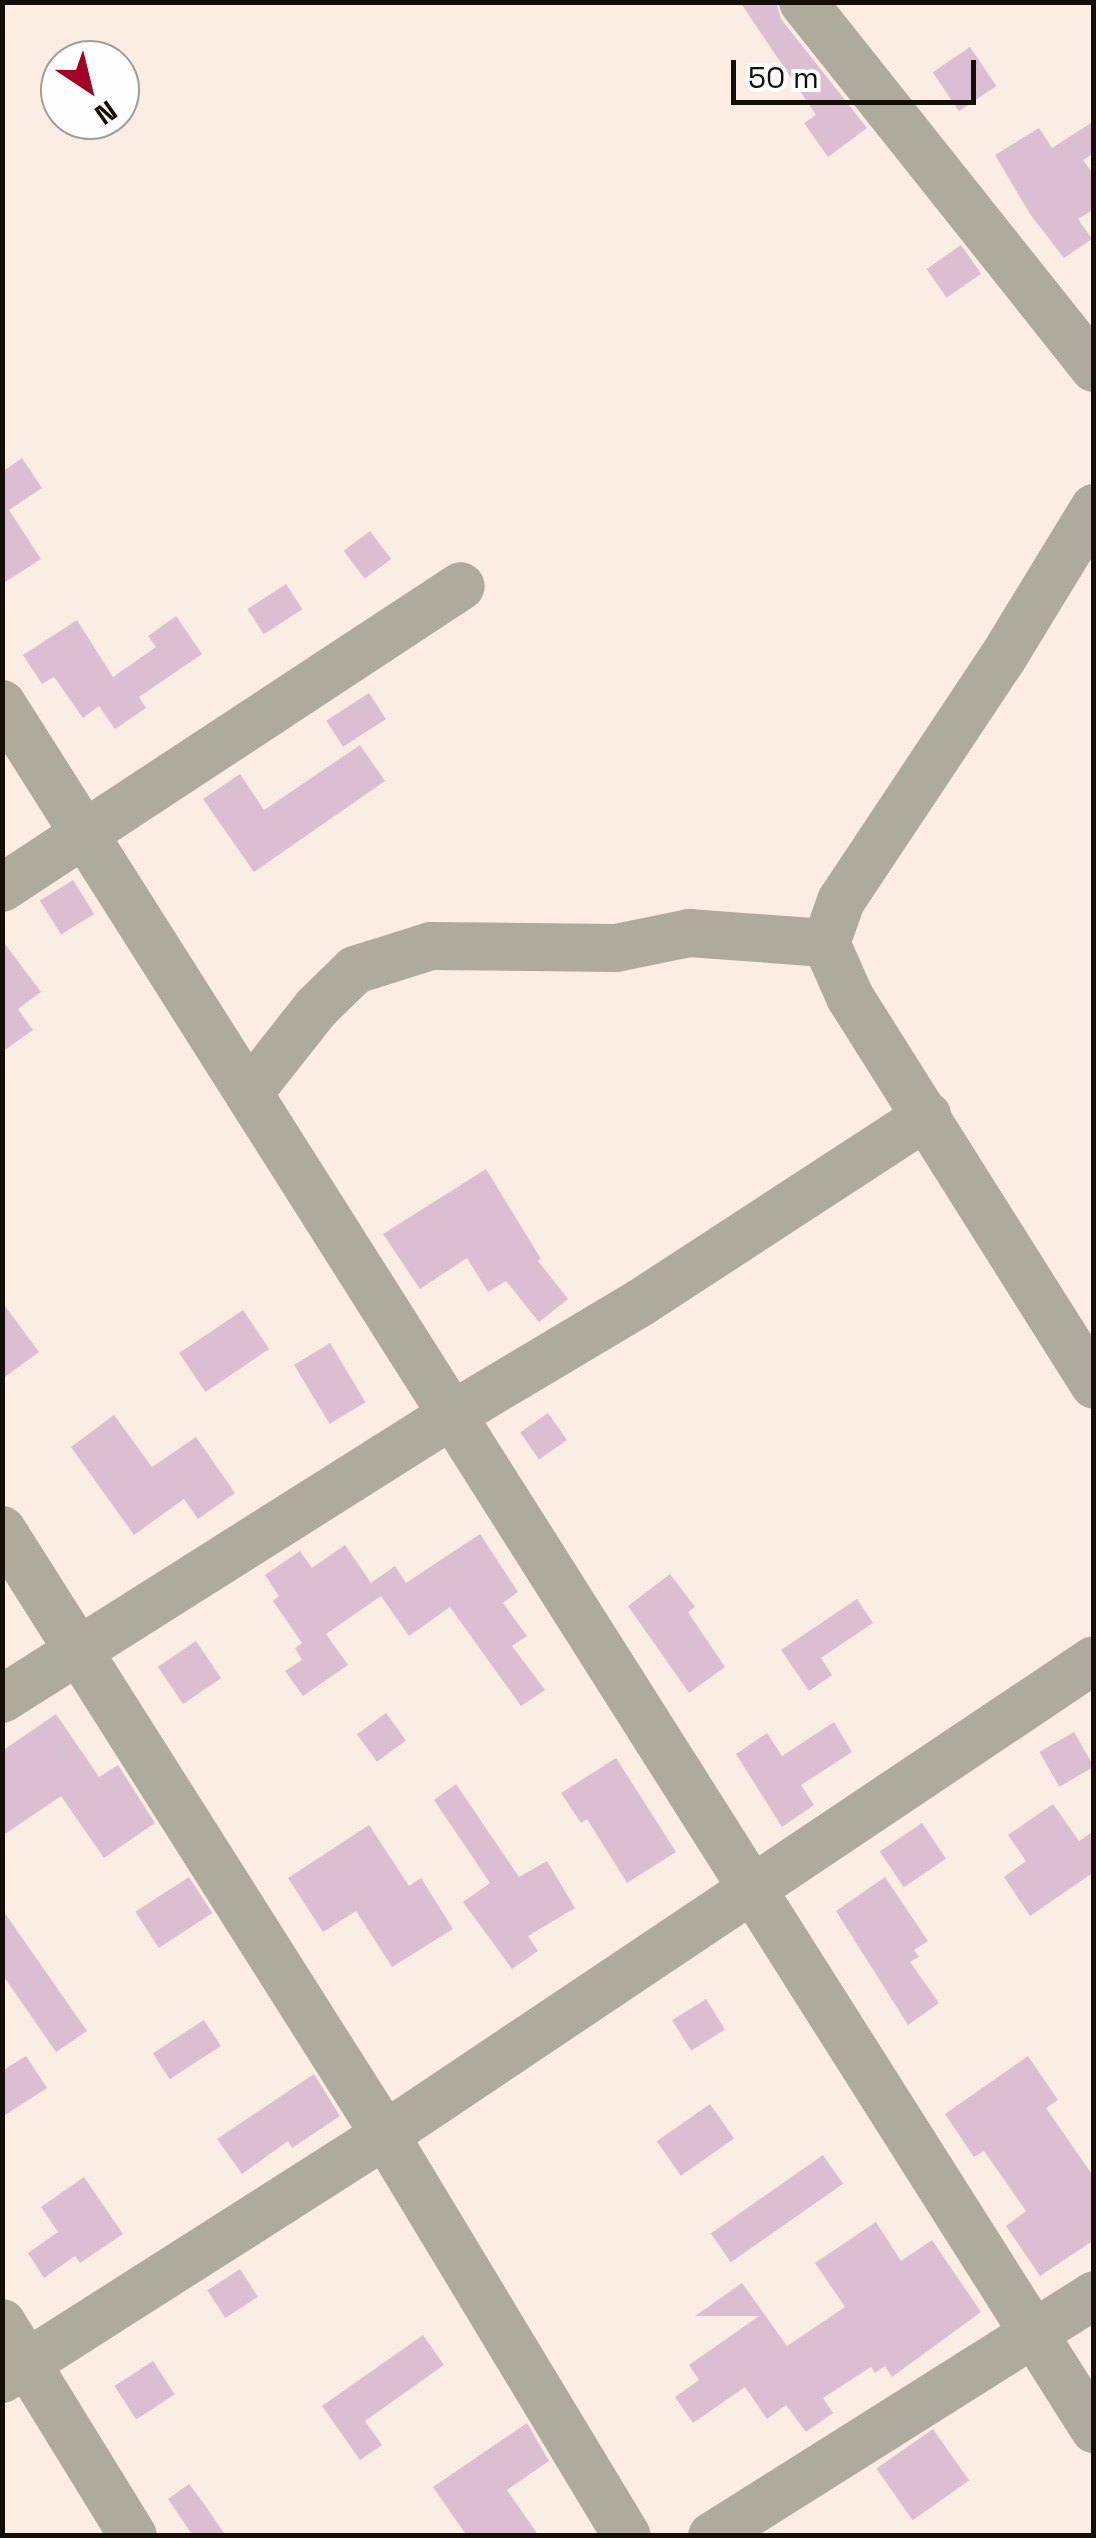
<!DOCTYPE html>
<html>
<head>
<meta charset="utf-8">
<style>
  body { margin:0 }
  #map { position:relative; width:1096px; height:2538px; overflow:hidden; background:#fcede4; font-family:"Space Grotesk",sans-serif }
  div>[style] { position:absolute }
  [style*='--x'] { left:calc(var(--x)*1px); top:calc(var(--y)*1px); width:calc(var(--w)*1px); rotate:calc(var(--a)*1deg) }
  .building>* { inset:0; background:#dbbed2; transform-origin:0 0 }
  .minor>* { height:48px; margin:-24px; padding:0 24px; transform-origin:24px; border-radius:24px; background:#aeaa9d }
  span { translate:-50% -50%; white-space:nowrap; text-align:center; line-height:1.15; -webkit-text-stroke:8px #fdfdfd; paint-order:stroke }
  .frame { position:absolute; inset:0; border:5px solid #150d08; pointer-events:none }
  .north { position:absolute; left:40px; top:40px; width:100px; height:100px; box-sizing:border-box; background:#fdfdfd; border:2px solid #a09d9b; border-radius:50%; rotate:145deg; font-size:28px; font-weight:700; line-height:40px; text-align:center; color:#150d08 }
  .north::after { content:''; display:block; margin:auto; width:35px; height:45px; background:#a20223; clip-path:polygon(50% 0,100% 100%,50% 72%,0 100%) }
  .scale { position:absolute; left:731px; top:60px; width:245px; height:45px; box-sizing:border-box; border:5px solid #150d08; border-top:0; padding-left:12px; font-size:30px; line-height:35px; white-space:nowrap; color:#150d08; -webkit-text-stroke:8px #fdfdfd; paint-order:stroke }
</style>
</head>
<body>
<div id="map">
  <div class="building">
    <i style="clip-path:polygon(740px 2px,776px 2px,781px 19px,867px 128px,828px 157px,804px 123px,816px 115px)"></i>
    <i style="left:970px;top:47px;width:47px;height:45px;rotate:56deg"></i>
    <i style="clip-path:polygon(1094px 121px,1094px 153px,1083px 160px,1094px 175px,1094px 209px,1078px 219px,1092px 239px,1064px 258px,1030px 214px,995px 155px,1039px 128px,1052px 148px)"></i>
    <i style="left:961px;top:245px;width:35px;height:42px;rotate:55deg"></i>
    <i style="clip-path:polygon(22px 458px,42px 488px,9px 510px,41px 559px,2px 584px,2px 472px)"></i>
    <i style="left:370px;top:531px;width:35px;height:33px;rotate:53deg"></i>
    <i style="left:286px;top:584px;width:30px;height:46px;rotate:57deg"></i>
    <i style="clip-path:polygon(176px 616px,202px 654px,139px 697px,146px 708px,115px 729px,99px 706px,83px 718px,54px 677px,42px 684px,23px 655px,77px 620px,113px 677px,156px 647px,148px 636px)"></i>
    <i style="left:369px;top:693px;width:31px;height:51px;rotate:57deg"></i>
    <i style="clip-path:polygon(360px 745px,385px 781px,254px 872px,203px 799px,240px 774px,264px 810px)"></i>
    <i style="left:73px;top:880px;width:40px;height:39px;rotate:58deg"></i>
    <i style="clip-path:polygon(2px 940px,41px 992px,18px 1009px,33px 1030px,2px 1052px)"></i>
    <i style="clip-path:polygon(486px 1169px,541px 1259px,538px 1261px,568px 1299px,539px 1322px,506px 1281px,488px 1292px,467px 1258px,420px 1289px,383px 1234px)"></i>
    <i style="clip-path:polygon(2px 1302px,39px 1352px,2px 1379px)"></i>
    <i style="left:243px;top:1310px;width:47px;height:77px;rotate:56deg"></i>
    <i style="left:330px;top:1343px;width:69px;height:42px;rotate:59deg"></i>
    <i style="left:548px;top:1413px;width:33px;height:34px;rotate:55deg"></i>
    <i style="clip-path:polygon(114px 1415px,152px 1467px,196px 1437px,235px 1493px,198px 1519px,184px 1499px,134px 1535px,71px 1447px)"></i>
    <i style="clip-path:polygon(480px 1534px,518px 1592px,503px 1603px,527px 1636px,512px 1646px,545px 1690px,521px 1706px,450px 1607px,409px 1636px,381px 1596px,326px 1634px,348px 1665px,303px 1696px,285px 1671px,302px 1660px,295px 1648px,302px 1643px,273px 1601px,279px 1596px,265px 1575px,300px 1551px,312px 1568px,345px 1545px,371px 1583px,395px 1566px,406px 1583px)"></i>
    <i style="clip-path:polygon(670px 1574px,695px 1607px,688px 1612px,725px 1667px,689px 1693px,628px 1606px)"></i>
    <i style="clip-path:polygon(857px 1599px,873px 1623px,821px 1658px,832px 1675px,809px 1691px,781px 1650px)"></i>
    <i style="left:196px;top:1641px;width:45px;height:46px;rotate:56deg"></i>
    <i style="left:386px;top:1713px;width:34px;height:36px;rotate:54deg"></i>
    <i style="clip-path:polygon(56px 1714px,99px 1777px,118px 1765px,155px 1823px,104px 1858px,61px 1796px,2px 1836px,2px 1751px)"></i>
    <i style="clip-path:polygon(834px 1722px,852px 1752px,801px 1785px,814px 1805px,782px 1827px,736px 1754px,767px 1733px,782px 1756px)"></i>
    <i style="left:1074px;top:1732px;width:40px;height:40px;rotate:60deg"></i>
    <i style="clip-path:polygon(616px 1758px,676px 1852px,627px 1883px,587px 1819px,581px 1823px,561px 1793px)"></i>
    <i style="clip-path:polygon(456px 1784px,519px 1877px,547px 1861px,575px 1908px,528px 1936px,538px 1951px,512px 1969px,463px 1902px,490px 1883px,434px 1800px)"></i>
    <i style="clip-path:polygon(1053px 1804px,1079px 1841px,1094px 1831px,1094px 1872px,1030px 1916px,1004px 1877px,1026px 1861px,1008px 1835px)"></i>
    <i style="left:922px;top:1823px;width:43px;height:51px;rotate:56deg"></i>
    <i style="clip-path:polygon(369px 1825px,409px 1886px,421px 1878px,453px 1929px,392px 1967px,356px 1911px,323px 1932px,288px 1878px)"></i>
    <i style="left:189px;top:1877px;width:43px;height:64px;rotate:57deg"></i>
    <i style="clip-path:polygon(885px 1877px,928px 1941px,914px 1950px,919px 1957px,910px 1962px,939px 2003px,908px 2025px,836px 1911px)"></i>
    <i style="clip-path:polygon(2px 1909px,87px 2031px,56px 2052px,2px 1974px)"></i>
    <i style="left:706px;top:1999px;width:36px;height:40px;rotate:58deg"></i>
    <i style="left:204px;top:2020px;width:31px;height:61px;rotate:57deg"></i>
    <i style="clip-path:polygon(26px 2056px,47px 2088px,2px 2117px,2px 2071px)"></i>
    <i style="clip-path:polygon(1028px 2056px,1058px 2100px,1046px 2108px,1094px 2177px,1094px 2240px,1040px 2276px,1006px 2226px,1026px 2211px,984px 2151px,974px 2157px,945px 2114px)"></i>
    <i style="clip-path:polygon(314px 2074px,340px 2116px,292px 2148px,288px 2141px,242px 2174px,217px 2139px)"></i>
    <i style="left:710px;top:2104px;width:42px;height:65px;rotate:55deg"></i>
    <i style="left:823px;top:2155px;width:35px;height:137px;rotate:55deg"></i>
    <i style="clip-path:polygon(84px 2177px,123px 2234px,80px 2263px,75px 2256px,44px 2278px,28px 2253px,58px 2232px,41px 2207px)"></i>
    <i style="clip-path:polygon(876px 2222px,901px 2261px,932px 2240px,981px 2312px,892px 2377px,885px 2366px,875px 2373px,871px 2367px,823px 2398px,833px 2413px,806px 2432px,786px 2405px,767px 2419px,745px 2387px,693px 2423px,675px 2397px,699px 2380px,689px 2365px,759px 2316px,695px 2316px,742px 2283px,787px 2346px,845px 2307px,815px 2263px)"></i>
    <i style="left:240px;top:2269px;width:33px;height:39px;rotate:57deg"></i>
    <i style="clip-path:polygon(423px 2335px,444px 2365px,365px 2421px,382px 2445px,360px 2460px,322px 2406px)"></i>
    <i style="left:153px;top:2361px;width:40px;height:46px;rotate:57deg"></i>
    <i style="clip-path:polygon(527px 2423px,549px 2461px,507px 2490px,539px 2536px,467px 2536px,433px 2487px)"></i>
    <i style="left:933px;top:2429px;width:63px;height:69px;rotate:55deg"></i>
    <i style="clip-path:polygon(189px 2484px,202px 2501px,226px 2536px,193px 2536px,168px 2499px)"></i>
  </div>
  <div class="minor">
    <i style="--x:803;--y:2;--w:468;--a:51.5"></i>
    <i style="--x:2;--y:704;--w:2042;--a:57.66"></i>
    <i style="--x:2;--y:888;--w:549;--a:-33.34"></i>
    <i style="--x:826;--y:943;--w:59;--a:66"></i>
    <i style="--x:850;--y:997;--w:458;--a:57.8"></i>
    <i style="--x:249;--y:1093;--w:110;--a:-51.7"></i>
    <i style="--x:317;--y:1007;--w:53;--a:-44.2"></i>
    <i style="--x:355;--y:970;--w:80;--a:-17.5"></i>
    <i style="--x:431;--y:946;--w:185;--a:0.6"></i>
    <i style="--x:616;--y:948;--w:75;--a:-11.6"></i>
    <i style="--x:689;--y:933;--w:137;--a:4.2"></i>
    <i style="--x:826;--y:943;--w:45;--a:-70.3"></i>
    <i style="--x:841;--y:901;--w:291;--a:-56.4"></i>
    <i style="--x:1002;--y:659;--w:177;--a:-58.6"></i>
    <i style="--x:2;--y:1530;--w:716;--a:57.66"></i>
    <i style="--x:385;--y:2135;--w:468;--a:58.9"></i>
    <i style="--x:2;--y:1699;--w:532;--a:-32.26"></i>
    <i style="--x:452;--y:1415;--w:219;--a:-30.8"></i>
    <i style="--x:640;--y:1303;--w:343;--a:-33.1"></i>
    <i style="--x:2;--y:2323;--w:250;--a:58.4"></i>
    <i style="--x:2;--y:2379;--w:454;--a:-32.5"></i>
    <i style="--x:385;--y:2135;--w:853;--a:-33.82"></i>
    <i style="--x:712;--y:2536;--w:452;--a:-32.2"></i>
  </div>
  <div class="frame"></div>
  <div class="north">N</div>
  <div class="scale">50 m</div>
</div>
</body>
</html>
